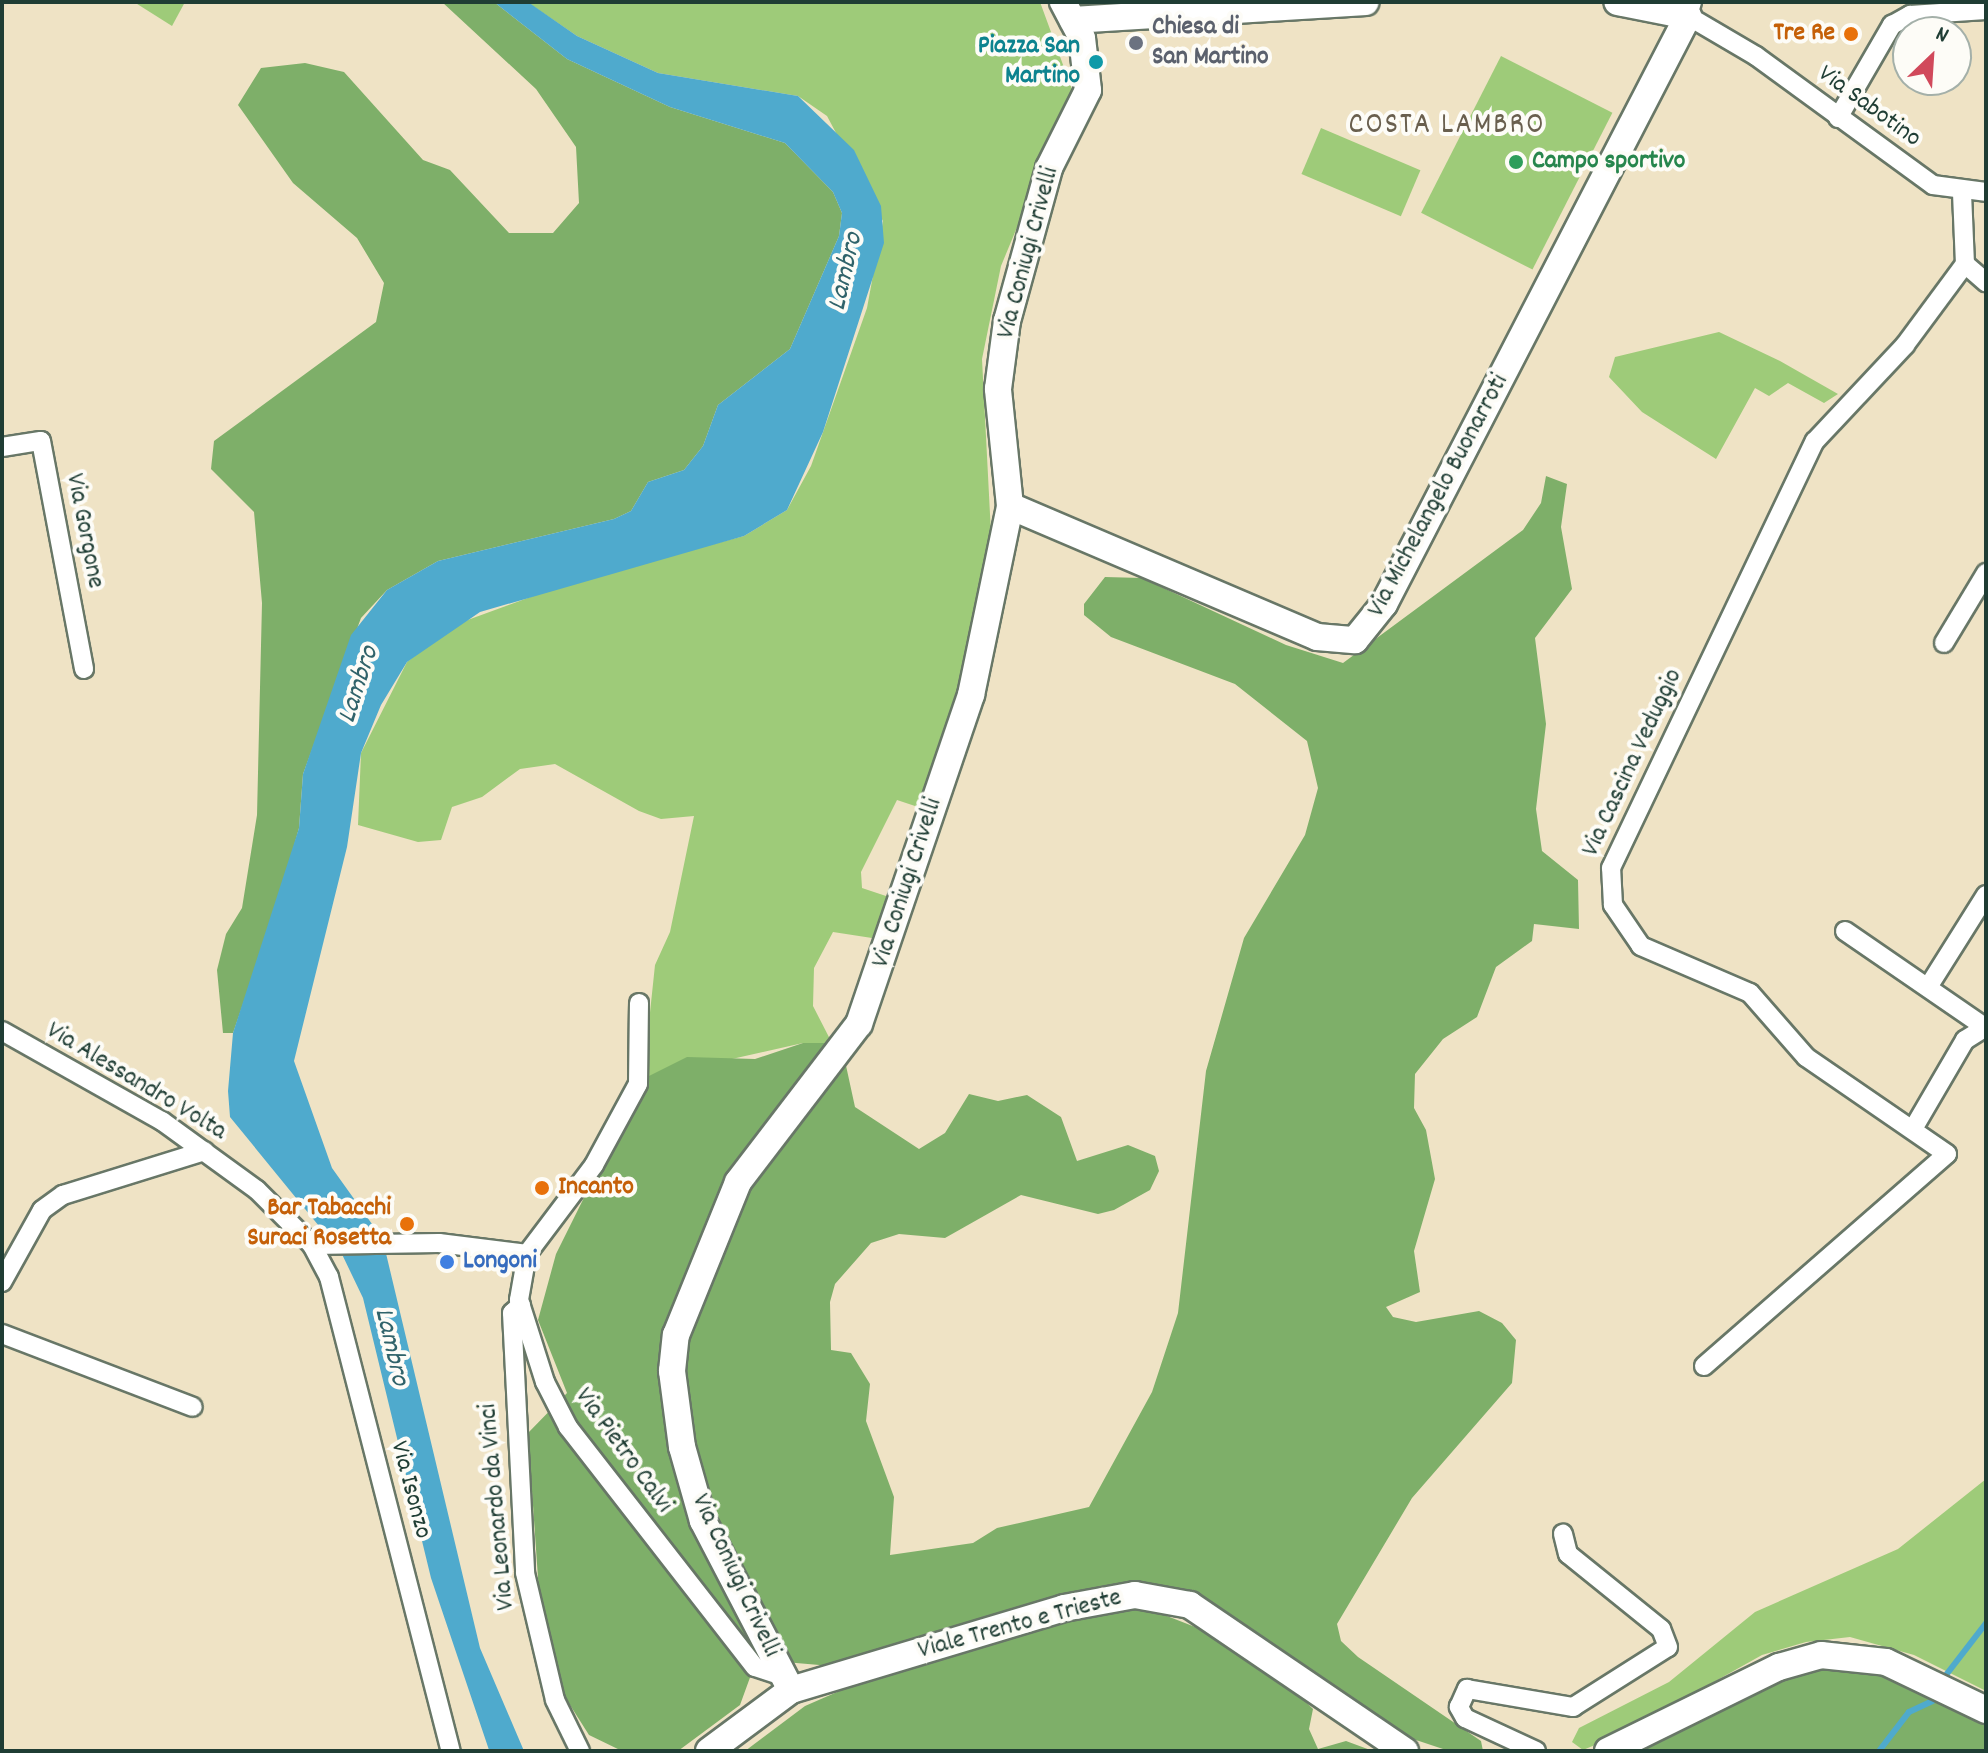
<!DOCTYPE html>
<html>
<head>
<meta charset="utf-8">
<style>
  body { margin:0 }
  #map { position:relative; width:1988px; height:1753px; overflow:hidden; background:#efe3c5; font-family:Dekko,sans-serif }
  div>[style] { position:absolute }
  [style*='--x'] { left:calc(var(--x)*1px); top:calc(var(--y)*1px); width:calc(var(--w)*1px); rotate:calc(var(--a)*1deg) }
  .green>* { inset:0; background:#9ecb79; transform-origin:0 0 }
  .forest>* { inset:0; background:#7eaf69 }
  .water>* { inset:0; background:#4faacd }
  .stream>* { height:6px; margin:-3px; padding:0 3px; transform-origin:3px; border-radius:3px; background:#4faacd }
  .roads { filter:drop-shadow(2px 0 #687767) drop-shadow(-2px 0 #687767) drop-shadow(0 2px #687767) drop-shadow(0 -2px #687767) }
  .street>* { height:18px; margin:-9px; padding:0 9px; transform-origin:9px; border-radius:9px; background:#fff }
  .secondary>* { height:26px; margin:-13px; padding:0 13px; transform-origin:13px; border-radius:13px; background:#fff }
  .dots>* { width:22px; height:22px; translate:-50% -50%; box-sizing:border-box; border:4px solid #fdfcf7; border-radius:50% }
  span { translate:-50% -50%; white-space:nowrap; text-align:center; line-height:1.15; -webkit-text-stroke:8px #fdfcf7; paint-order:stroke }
  .worship-label { font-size:26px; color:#5b616d; font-weight:700 }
  .left { translate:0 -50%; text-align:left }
  .food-label { font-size:26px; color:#c56008; font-weight:700 }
  .right { translate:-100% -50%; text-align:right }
  .culture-label { font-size:26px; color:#0d838f; font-weight:700 }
  .street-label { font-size:26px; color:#1f3d34 }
  .leisure-label { font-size:26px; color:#27864d; font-weight:700 }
  .shop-label { font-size:26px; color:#366cbe; font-weight:700 }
  .water-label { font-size:28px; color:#30636a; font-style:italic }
  .quarter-label { font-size:30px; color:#695f4e; letter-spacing:2px }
  .frame { position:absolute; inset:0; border:4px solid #1f3d34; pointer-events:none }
  .north { position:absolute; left:1892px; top:16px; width:80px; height:80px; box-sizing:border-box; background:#fdfcf7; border:2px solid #a4b0a9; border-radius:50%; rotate:25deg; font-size:22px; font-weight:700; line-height:32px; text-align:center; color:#1f3d34 }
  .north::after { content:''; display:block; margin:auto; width:28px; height:36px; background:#d1495b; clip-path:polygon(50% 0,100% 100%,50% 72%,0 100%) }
</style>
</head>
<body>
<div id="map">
  <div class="green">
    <i style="clip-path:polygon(134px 2px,185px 2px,172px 26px)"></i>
    <i style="clip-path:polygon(1040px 2px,1073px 92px,1001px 266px,982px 359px,992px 553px,963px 693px,921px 808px,897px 800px,861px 872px,862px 888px,889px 897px,872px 938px,833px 932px,814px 968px,813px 1006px,832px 1043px,803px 1043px,643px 1079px,655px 965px,670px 932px,694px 816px,661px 819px,639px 811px,555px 764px,520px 769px,482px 797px,452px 807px,441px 840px,418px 842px,358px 825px,361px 753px,407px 662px,454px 625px,577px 580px,744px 536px,787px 510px,811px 466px,867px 308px,883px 221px,827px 116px,798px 96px,658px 73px,577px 36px,530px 4px)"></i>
    <i style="left:1501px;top:56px;width:125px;height:176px;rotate:27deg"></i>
    <i style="left:1321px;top:128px;width:108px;height:50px;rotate:23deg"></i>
    <i style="clip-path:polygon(1719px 332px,1780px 361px,1838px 394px,1824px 403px,1788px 383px,1769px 396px,1755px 388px,1716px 459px,1642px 412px,1609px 377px,1615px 357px)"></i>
    <i style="clip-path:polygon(1986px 1479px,1986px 1691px,1914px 1655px,1850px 1637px,1806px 1642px,1762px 1655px,1619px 1735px,1583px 1750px,1572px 1742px,1579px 1728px,1669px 1682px,1755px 1612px,1898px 1549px)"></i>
  </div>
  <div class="forest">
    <i style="clip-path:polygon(442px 2px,494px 2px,567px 59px,670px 107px,785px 143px,833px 192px,842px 213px,839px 236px,790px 349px,718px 405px,703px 446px,684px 470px,648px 482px,631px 511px,614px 519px,438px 561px,387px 590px,361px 618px,303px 774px,299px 828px,278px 903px,233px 1033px,223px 1033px,217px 970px,226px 934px,242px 908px,257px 815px,262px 603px,254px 512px,211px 469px,214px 441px,376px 322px,384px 283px,357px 238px,293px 183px,238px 105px,261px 68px,305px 63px,344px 72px,423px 160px,450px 170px,509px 233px,553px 233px,579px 203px,576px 147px,536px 89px)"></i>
    <i style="clip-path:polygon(1546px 476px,1567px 484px,1561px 527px,1572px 589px,1535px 638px,1546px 724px,1536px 809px,1542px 851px,1578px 880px,1579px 929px,1534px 924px,1532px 941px,1496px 967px,1477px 1017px,1443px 1039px,1415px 1074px,1414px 1108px,1426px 1130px,1435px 1179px,1414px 1251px,1420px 1292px,1386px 1307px,1393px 1317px,1416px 1322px,1479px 1311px,1502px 1323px,1516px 1340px,1512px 1383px,1412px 1498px,1337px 1624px,1341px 1641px,1358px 1657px,1481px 1741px,1483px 1751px,1449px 1751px,1404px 1736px,1185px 1594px,831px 1666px,773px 1661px,752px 1672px,740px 1705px,678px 1751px,622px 1751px,589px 1735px,563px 1694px,540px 1607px,528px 1433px,567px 1393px,538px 1320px,556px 1254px,643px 1079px,687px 1057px,755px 1059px,803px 1043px,832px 1043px,845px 1061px,855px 1107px,919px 1149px,945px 1133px,969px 1094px,998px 1101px,1027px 1095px,1061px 1117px,1077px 1161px,1128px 1145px,1155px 1156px,1159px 1171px,1150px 1190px,1114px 1210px,1098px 1214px,1021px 1195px,945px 1238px,899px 1234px,871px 1243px,835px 1284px,830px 1302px,831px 1350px,851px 1353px,870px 1384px,866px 1421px,894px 1497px,890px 1555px,973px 1543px,997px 1528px,1089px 1507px,1152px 1392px,1178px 1313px,1206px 1071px,1244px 938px,1305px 835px,1318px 788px,1307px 741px,1235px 684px,1111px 637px,1084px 615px,1084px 604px,1105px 577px,1142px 578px,1286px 645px,1343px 663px,1523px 530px,1541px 503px)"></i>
    <i style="clip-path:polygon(1144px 1607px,1213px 1634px,1297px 1693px,1313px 1709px,1309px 1729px,1318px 1749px,1346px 1741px,1373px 1751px,745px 1751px,805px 1706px,844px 1689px,1071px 1617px)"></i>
    <i style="clip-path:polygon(1828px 1666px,1879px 1673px,1967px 1713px,1986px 1724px,1986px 1751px,1641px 1751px,1780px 1675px)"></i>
  </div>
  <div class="water">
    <i style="clip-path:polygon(494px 2px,528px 2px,577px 36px,658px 73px,798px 96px,854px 150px,881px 206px,884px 243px,823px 432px,787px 510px,744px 536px,480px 612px,407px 662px,381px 705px,361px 753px,347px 847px,294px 1061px,332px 1168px,382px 1238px,332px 1242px,230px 1117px,228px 1091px,233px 1033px,299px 828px,303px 774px,351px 635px,387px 590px,438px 561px,614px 519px,631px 511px,648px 482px,684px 470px,703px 446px,718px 405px,790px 349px,839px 236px,842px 213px,833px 192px,785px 143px,670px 107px,567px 59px)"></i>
    <i style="clip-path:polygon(384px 1245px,480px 1648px,524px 1751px,489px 1750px,431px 1578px,363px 1298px,339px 1248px)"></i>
  </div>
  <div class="stream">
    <i style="--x:1946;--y:1675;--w:66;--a:-52.4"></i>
    <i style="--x:1879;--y:1751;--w:49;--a:-52.4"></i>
    <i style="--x:1909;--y:1712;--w:26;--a:-25"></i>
  </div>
  <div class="roads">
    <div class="street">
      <i style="--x:1692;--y:2;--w:15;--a:106"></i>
      <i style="--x:1688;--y:16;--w:79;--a:30.5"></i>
      <i style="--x:1756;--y:56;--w:219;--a:36.1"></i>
      <i style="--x:1933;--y:185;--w:53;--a:7.5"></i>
      <i style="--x:1838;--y:118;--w:108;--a:-59.9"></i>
      <i style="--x:1892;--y:25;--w:21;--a:-29"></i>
      <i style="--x:1910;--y:15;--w:76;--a:-3.8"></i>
      <i style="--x:1962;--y:193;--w:71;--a:87.6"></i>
      <i style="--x:1965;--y:264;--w:28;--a:41"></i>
      <i style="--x:2;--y:447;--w:39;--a:-9"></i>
      <i style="--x:41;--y:441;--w:232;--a:79.3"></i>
      <i style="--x:1944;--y:643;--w:82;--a:-59"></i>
      <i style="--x:1845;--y:931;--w:171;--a:34.5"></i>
      <i style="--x:1930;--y:984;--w:105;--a:-57.8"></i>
      <i style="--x:2;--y:1031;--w:184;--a:29.4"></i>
      <i style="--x:162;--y:1121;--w:117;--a:36"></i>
      <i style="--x:257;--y:1190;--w:78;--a:45"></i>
      <i style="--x:312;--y:1245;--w:36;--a:62"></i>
      <i style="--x:329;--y:1277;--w:489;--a:75.6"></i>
      <i style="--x:1913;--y:1129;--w:103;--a:-59.7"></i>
      <i style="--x:1965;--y:1040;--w:22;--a:-32"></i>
      <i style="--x:312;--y:1245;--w:127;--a:-0.9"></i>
      <i style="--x:439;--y:1243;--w:89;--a:7.1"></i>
      <i style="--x:527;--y:1254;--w:47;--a:99.9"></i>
      <i style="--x:519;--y:1300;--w:86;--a:72.4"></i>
      <i style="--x:545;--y:1382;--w:51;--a:62.9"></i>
      <i style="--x:568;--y:1427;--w:304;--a:52.1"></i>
      <i style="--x:755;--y:1667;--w:28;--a:18"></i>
      <i style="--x:527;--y:1254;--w:111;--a:-53"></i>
      <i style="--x:594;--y:1165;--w:92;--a:-61.5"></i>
      <i style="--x:638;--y:1084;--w:81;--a:-89.3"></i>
      <i style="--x:2;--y:1282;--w:82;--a:-60.9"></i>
      <i style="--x:42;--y:1210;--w:26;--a:-36"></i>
      <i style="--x:63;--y:1195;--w:148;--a:-17.3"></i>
      <i style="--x:521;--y:1305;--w:12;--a:138"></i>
      <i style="--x:512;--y:1313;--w:260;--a:87.1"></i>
      <i style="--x:525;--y:1573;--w:130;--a:76.7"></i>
      <i style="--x:555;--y:1700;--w:57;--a:63.9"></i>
      <i style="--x:2;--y:1334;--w:204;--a:20.9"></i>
      <i style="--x:1704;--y:1366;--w:322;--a:-41.1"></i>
      <i style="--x:1947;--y:1154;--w:171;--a:-145.5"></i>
      <i style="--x:1806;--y:1057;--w:85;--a:-131.2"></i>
      <i style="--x:1750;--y:993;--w:119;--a:-156.7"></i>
      <i style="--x:1641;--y:946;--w:50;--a:-124.3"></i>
      <i style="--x:1613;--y:905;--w:37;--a:-93"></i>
      <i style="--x:1611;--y:868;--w:473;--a:-64.5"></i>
      <i style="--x:1815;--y:441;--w:132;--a:-46.8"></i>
      <i style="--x:1905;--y:345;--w:101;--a:-53.5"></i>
      <i style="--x:1536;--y:1751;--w:78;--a:-155.1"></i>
      <i style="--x:1465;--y:1718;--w:13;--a:-119"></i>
      <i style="--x:1459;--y:1707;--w:20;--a:-66"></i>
      <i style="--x:1467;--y:1689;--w:108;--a:9.6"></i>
      <i style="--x:1573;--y:1707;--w:112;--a:-32.3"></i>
      <i style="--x:1668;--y:1647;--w:19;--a:-111"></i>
      <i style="--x:1661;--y:1629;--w:119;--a:-141.1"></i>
      <i style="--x:1568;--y:1554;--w:21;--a:-104"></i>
    </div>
    <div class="secondary">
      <i style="--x:1073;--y:20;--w:293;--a:-3.5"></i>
      <i style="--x:1010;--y:506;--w:334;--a:23.1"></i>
      <i style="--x:1317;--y:637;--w:38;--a:5"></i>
      <i style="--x:1355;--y:640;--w:46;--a:-51.1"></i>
      <i style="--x:1384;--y:604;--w:662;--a:-62.66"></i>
      <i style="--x:1688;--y:16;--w:72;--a:-168.8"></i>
      <i style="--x:791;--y:1690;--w:191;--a:-117.5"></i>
      <i style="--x:703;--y:1521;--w:77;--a:-105.8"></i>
      <i style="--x:682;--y:1447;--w:77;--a:-97.5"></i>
      <i style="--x:672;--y:1371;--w:36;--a:-84"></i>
      <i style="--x:676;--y:1335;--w:165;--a:-67.9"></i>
      <i style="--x:738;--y:1182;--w:199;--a:-52.6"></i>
      <i style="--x:859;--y:1024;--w:348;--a:-71.2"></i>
      <i style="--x:971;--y:695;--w:193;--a:-78.3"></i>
      <i style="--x:1010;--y:506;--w:118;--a:-95.9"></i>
      <i style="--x:998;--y:389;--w:69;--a:-82.5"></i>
      <i style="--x:1007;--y:321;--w:159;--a:-74.6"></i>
      <i style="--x:1049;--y:168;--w:87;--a:-63.4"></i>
      <i style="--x:1088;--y:90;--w:52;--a:-96.6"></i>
      <i style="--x:1082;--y:38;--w:41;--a:-117.8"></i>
      <i style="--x:709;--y:1751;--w:102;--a:-36.6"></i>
      <i style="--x:791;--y:1690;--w:285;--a:-16.7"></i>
      <i style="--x:1064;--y:1608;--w:72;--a:-10.4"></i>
      <i style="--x:1135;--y:1595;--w:56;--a:10.3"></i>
      <i style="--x:1190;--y:1605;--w:260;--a:34.2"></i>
      <i style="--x:1608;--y:1751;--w:191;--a:-26.2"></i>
      <i style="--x:1779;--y:1667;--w:44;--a:-15.9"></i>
      <i style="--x:1821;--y:1655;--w:65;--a:6.1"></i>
      <i style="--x:1886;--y:1662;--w:111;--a:25.6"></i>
    </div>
  </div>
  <div class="dots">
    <i style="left:1851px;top:34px;background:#e8710a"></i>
    <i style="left:1136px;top:43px;background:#6b7280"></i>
    <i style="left:1096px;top:62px;background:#0f9aa8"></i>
    <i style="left:1516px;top:162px;background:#2e9e5b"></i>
    <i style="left:542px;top:1188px;background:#e8710a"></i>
    <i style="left:407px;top:1224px;background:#e8710a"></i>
    <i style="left:447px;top:1262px;background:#3f7fe0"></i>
  </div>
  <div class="worship-label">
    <span class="left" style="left:1152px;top:43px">Chiesa di<br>San Martino</span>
  </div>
  <div class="food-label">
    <span class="right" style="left:1835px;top:34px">Tre Re</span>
    <span class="left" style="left:558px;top:1188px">Incanto</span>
    <span class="right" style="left:391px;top:1224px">Bar Tabacchi<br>Suraci Rosetta</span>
  </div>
  <div class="culture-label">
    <span class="right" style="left:1080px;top:62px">Piazza San<br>Martino</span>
  </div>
  <div class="street-label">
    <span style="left:1869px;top:107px;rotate:36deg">Via Sabotino</span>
    <span style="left:1029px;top:253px;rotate:-75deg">Via Coniugi Crivelli</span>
    <span style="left:1439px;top:496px;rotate:-62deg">Via Michelangelo Buonarroti</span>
    <span style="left:84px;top:531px;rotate:79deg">Via Gorgone</span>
    <span style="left:1633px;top:763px;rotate:-65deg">Via Cascina Veduggio</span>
    <span style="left:908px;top:883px;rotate:-72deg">Via Coniugi Crivelli</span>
    <span style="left:136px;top:1082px;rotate:31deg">Via Alessandro Volta</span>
    <span style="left:623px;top:1451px;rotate:54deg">Via Pietro Calvi</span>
    <span style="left:410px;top:1490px;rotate:75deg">Via Isonzo</span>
    <span style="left:498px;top:1507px;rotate:-95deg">Via Leonardo da Vinci</span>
    <span style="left:735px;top:1576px;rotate:65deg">Via Coniugi Crivelli</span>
    <span style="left:1020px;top:1625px;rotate:-15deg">Viale Trento e Trieste</span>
  </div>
  <div class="leisure-label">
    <span class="left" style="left:1532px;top:162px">Campo sportivo</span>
  </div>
  <div class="shop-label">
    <span class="left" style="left:463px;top:1262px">Longoni</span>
  </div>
  <div class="water-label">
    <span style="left:847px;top:272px;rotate:-77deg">Lambro</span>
    <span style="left:360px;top:685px;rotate:-72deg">Lambro</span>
    <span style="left:390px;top:1347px;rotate:77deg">Lambro</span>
  </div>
  <div class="quarter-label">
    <span style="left:1447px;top:127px">COSTA LAMBRO</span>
  </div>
  <div class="frame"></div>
  <div class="north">N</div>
</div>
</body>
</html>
